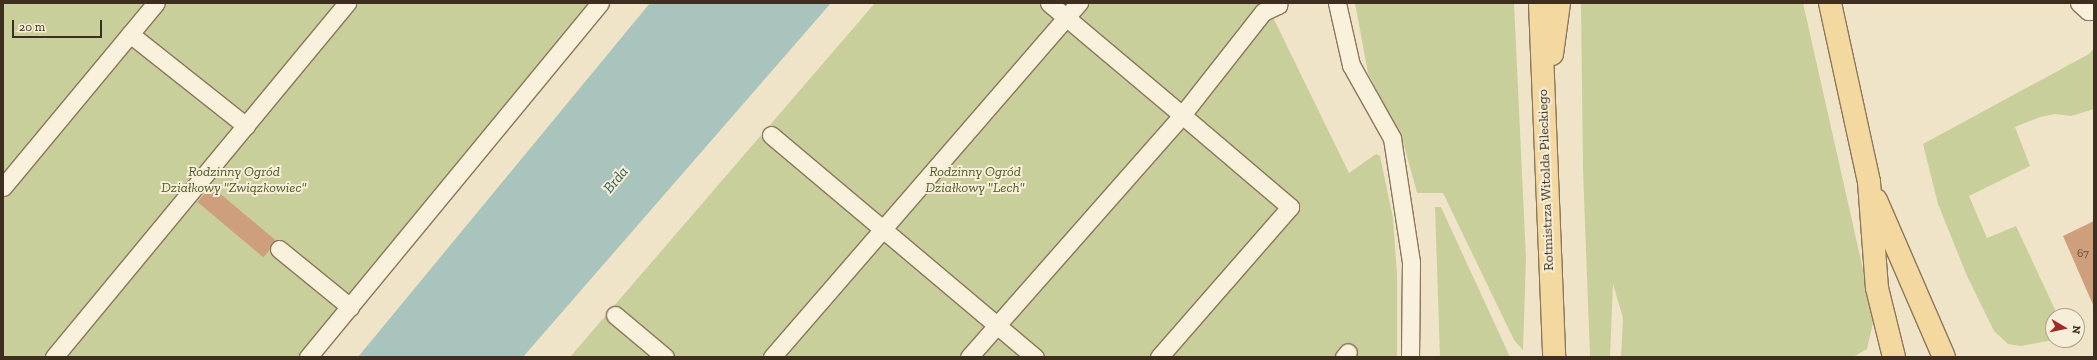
<!DOCTYPE html>
<html>
<head>
<meta charset="utf-8">
<style>
  body { margin:0 }
  #map { position:relative; width:2097px; height:360px; overflow:hidden; background:#f0e4c8; font-family:"Zilla Slab",serif }
  div>[style] { position:absolute }
  [style*='--x'] { left:calc(var(--x)*1px); top:calc(var(--y)*1px); width:calc(var(--w)*1px); rotate:calc(var(--a)*1deg) }
  .green>* { inset:0; background:#c9cf9b }
  .water>* { inset:0; background:#a9c4bc }
  .building>* { inset:0; background:#cf9f7d; transform-origin:0 0 }
  .roads { filter:drop-shadow(1px 0 #8d765c) drop-shadow(-1px 0 #8d765c) drop-shadow(0 1px #8d765c) drop-shadow(0 -1px #8d765c) }
  .lane>* { height:17px; margin:-8.5px; padding:0 8.5px; transform-origin:8.5px; border-radius:8.5px; background:#faf1dc }
  .primary>* { height:22px; margin:-11px; padding:0 11px; transform-origin:11px; border-radius:11px; background:#f3d9a0 }
  span { translate:-50% -50%; white-space:nowrap; text-align:center; line-height:1.15; -webkit-text-stroke:4px #f7eed8; paint-order:stroke }
  .number-label { font-size:12px; color:#624a37 }
  .number-label span { -webkit-text-stroke-width:0 }
  .park-label { font-size:14px; color:#4d5a26; font-style:italic }
  .street-label { font-size:14px; color:#3d2e20 }
  .water-label { font-size:15px; color:#2f5d5a; font-style:italic }
  .frame { position:absolute; inset:0; border:4px solid #3d2e20; pointer-events:none }
  .north { position:absolute; left:2045px; top:308px; width:40px; height:40px; box-sizing:border-box; background:#f7eed8; border:1px solid #ada18e; border-radius:50%; rotate:99deg; font-size:11px; font-weight:700; line-height:16px; text-align:center; color:#3d2e20 }
  .north::after { content:''; display:block; margin:auto; width:14px; height:18px; background:#9e2a2b; clip-path:polygon(50% 0,100% 100%,50% 72%,0 100%) }
  .scale { position:absolute; left:12px; top:20px; width:90px; height:18px; box-sizing:border-box; border:2px solid #3d2e20; border-top:0; padding-left:5px; font-size:12px; line-height:14px; white-space:nowrap; color:#3d2e20; -webkit-text-stroke:3px #f7eed8; paint-order:stroke }
</style>
</head>
<body>
<div id="map">
  <div class="green">
    <i style="clip-path:polygon(3px 3px,611px 3px,319px 357px,3px 357px)"></i>
    <i style="clip-path:polygon(875px 3px,1266px 3px,1349px 173px,1376px 154px,1380px 156px,1393px 218px,1397px 274px,1397px 357px,570px 357px)"></i>
    <i style="clip-path:polygon(1355px 3px,1514px 3px,1526px 258px,1523px 350px,1514px 340px,1443px 193px,1417px 193px,1404px 145px,1368px 73px)"></i>
    <i style="clip-path:polygon(1581px 3px,1803px 3px,1874px 318px,1867px 349px,1853px 357px,1621px 357px,1623px 318px,1613px 284px,1610px 357px,1590px 357px,1583px 170px)"></i>
    <i style="clip-path:polygon(2094px 48px,2094px 109px,2071px 116px,2055px 114px,2040px 117px,2015px 127px,2030px 166px,1969px 196px,1987px 238px,2016px 226px,2058px 316px,2053px 316px,2053px 340px,2021px 346px,2008px 344px,1994px 331px,1967px 276px,1938px 204px,1923px 144px,2089px 54px)"></i>
    <i style="clip-path:polygon(1435px 207px,1441px 207px,1510px 357px,1440px 357px)"></i>
  </div>
  <div class="water">
    <i style="clip-path:polygon(650px 3px,831px 3px,523px 357px,358px 357px)"></i>
  </div>
  <div class="building">
    <i style="left:211px;top:186px;width:86px;height:21px;rotate:40deg"></i>
    <i style="clip-path:polygon(2094px 221px,2094px 307px,2063px 236px)"></i>
  </div>
  <div class="roads">
    <div class="lane">
      <i style="--x:1049;--y:3;--w:174;--a:40.1"></i>
      <i style="--x:1182;--y:115;--w:131;--a:-51.8"></i>
      <i style="--x:1263;--y:12;--w:17;--a:-25"></i>
      <i style="--x:1278;--y:5;--w:2;--a:-117"></i>
      <i style="--x:1337;--y:3;--w:64;--a:77.3"></i>
      <i style="--x:1351;--y:65;--w:84;--a:60.7"></i>
      <i style="--x:1392;--y:138;--w:125;--a:81.3"></i>
      <i style="--x:1411;--y:262;--w:95;--a:90.6"></i>
      <i style="--x:2079;--y:3;--w:12;--a:42"></i>
      <i style="--x:2088;--y:11;--w:6;--a:0"></i>
      <i style="--x:130;--y:34;--w:148;--a:38.4"></i>
      <i style="--x:771;--y:135;--w:345;--a:40.1"></i>
      <i style="--x:3;--y:187;--w:239;--a:-50.3"></i>
      <i style="--x:279;--y:249;--w:92;--a:39.2"></i>
      <i style="--x:615;--y:315;--w:65;--a:40"></i>
      <i style="--x:54;--y:357;--w:460;--a:-50.4"></i>
      <i style="--x:308;--y:357;--w:459;--a:-50.5"></i>
      <i style="--x:772;--y:357;--w:469;--a:-49.1"></i>
      <i style="--x:969;--y:357;--w:322;--a:-48.6"></i>
      <i style="--x:1182;--y:115;--w:142;--a:40.4"></i>
      <i style="--x:1290;--y:207;--w:199;--a:131.1"></i>
      <i style="--x:1344;--y:357;--w:6;--a:-51"></i>
    </div>
    <div class="primary">
      <i style="--x:1540;--y:3;--w:354;--a:87.7"></i>
      <i style="--x:1830;--y:3;--w:183;--a:77.7"></i>
      <i style="--x:1869;--y:182;--w:106;--a:85.7"></i>
      <i style="--x:1877;--y:288;--w:71;--a:76.2"></i>
      <i style="--x:1552;--y:54;--w:51;--a:-82.2"></i>
      <i style="--x:1876;--y:200;--w:171;--a:66.6"></i>
    </div>
  </div>
  <div class="number-label">
    <span style="left:2083px;top:254px">67</span>
  </div>
  <div class="park-label">
    <span style="left:234px;top:180px">Rodzinny Ogród<br>Działkowy "Związkowiec"</span>
    <span style="left:975px;top:180px">Rodzinny Ogród<br>Działkowy "Lech"</span>
  </div>
  <div class="street-label">
    <span style="left:1546px;top:180px;rotate:-92deg">Rotmistrza Witolda Pileckiego</span>
  </div>
  <div class="water-label">
    <span style="left:616px;top:180px;rotate:-50deg">Brda</span>
  </div>
  <div class="frame"></div>
  <div class="north">N</div>
  <div class="scale">20 m</div>
</div>
</body>
</html>
